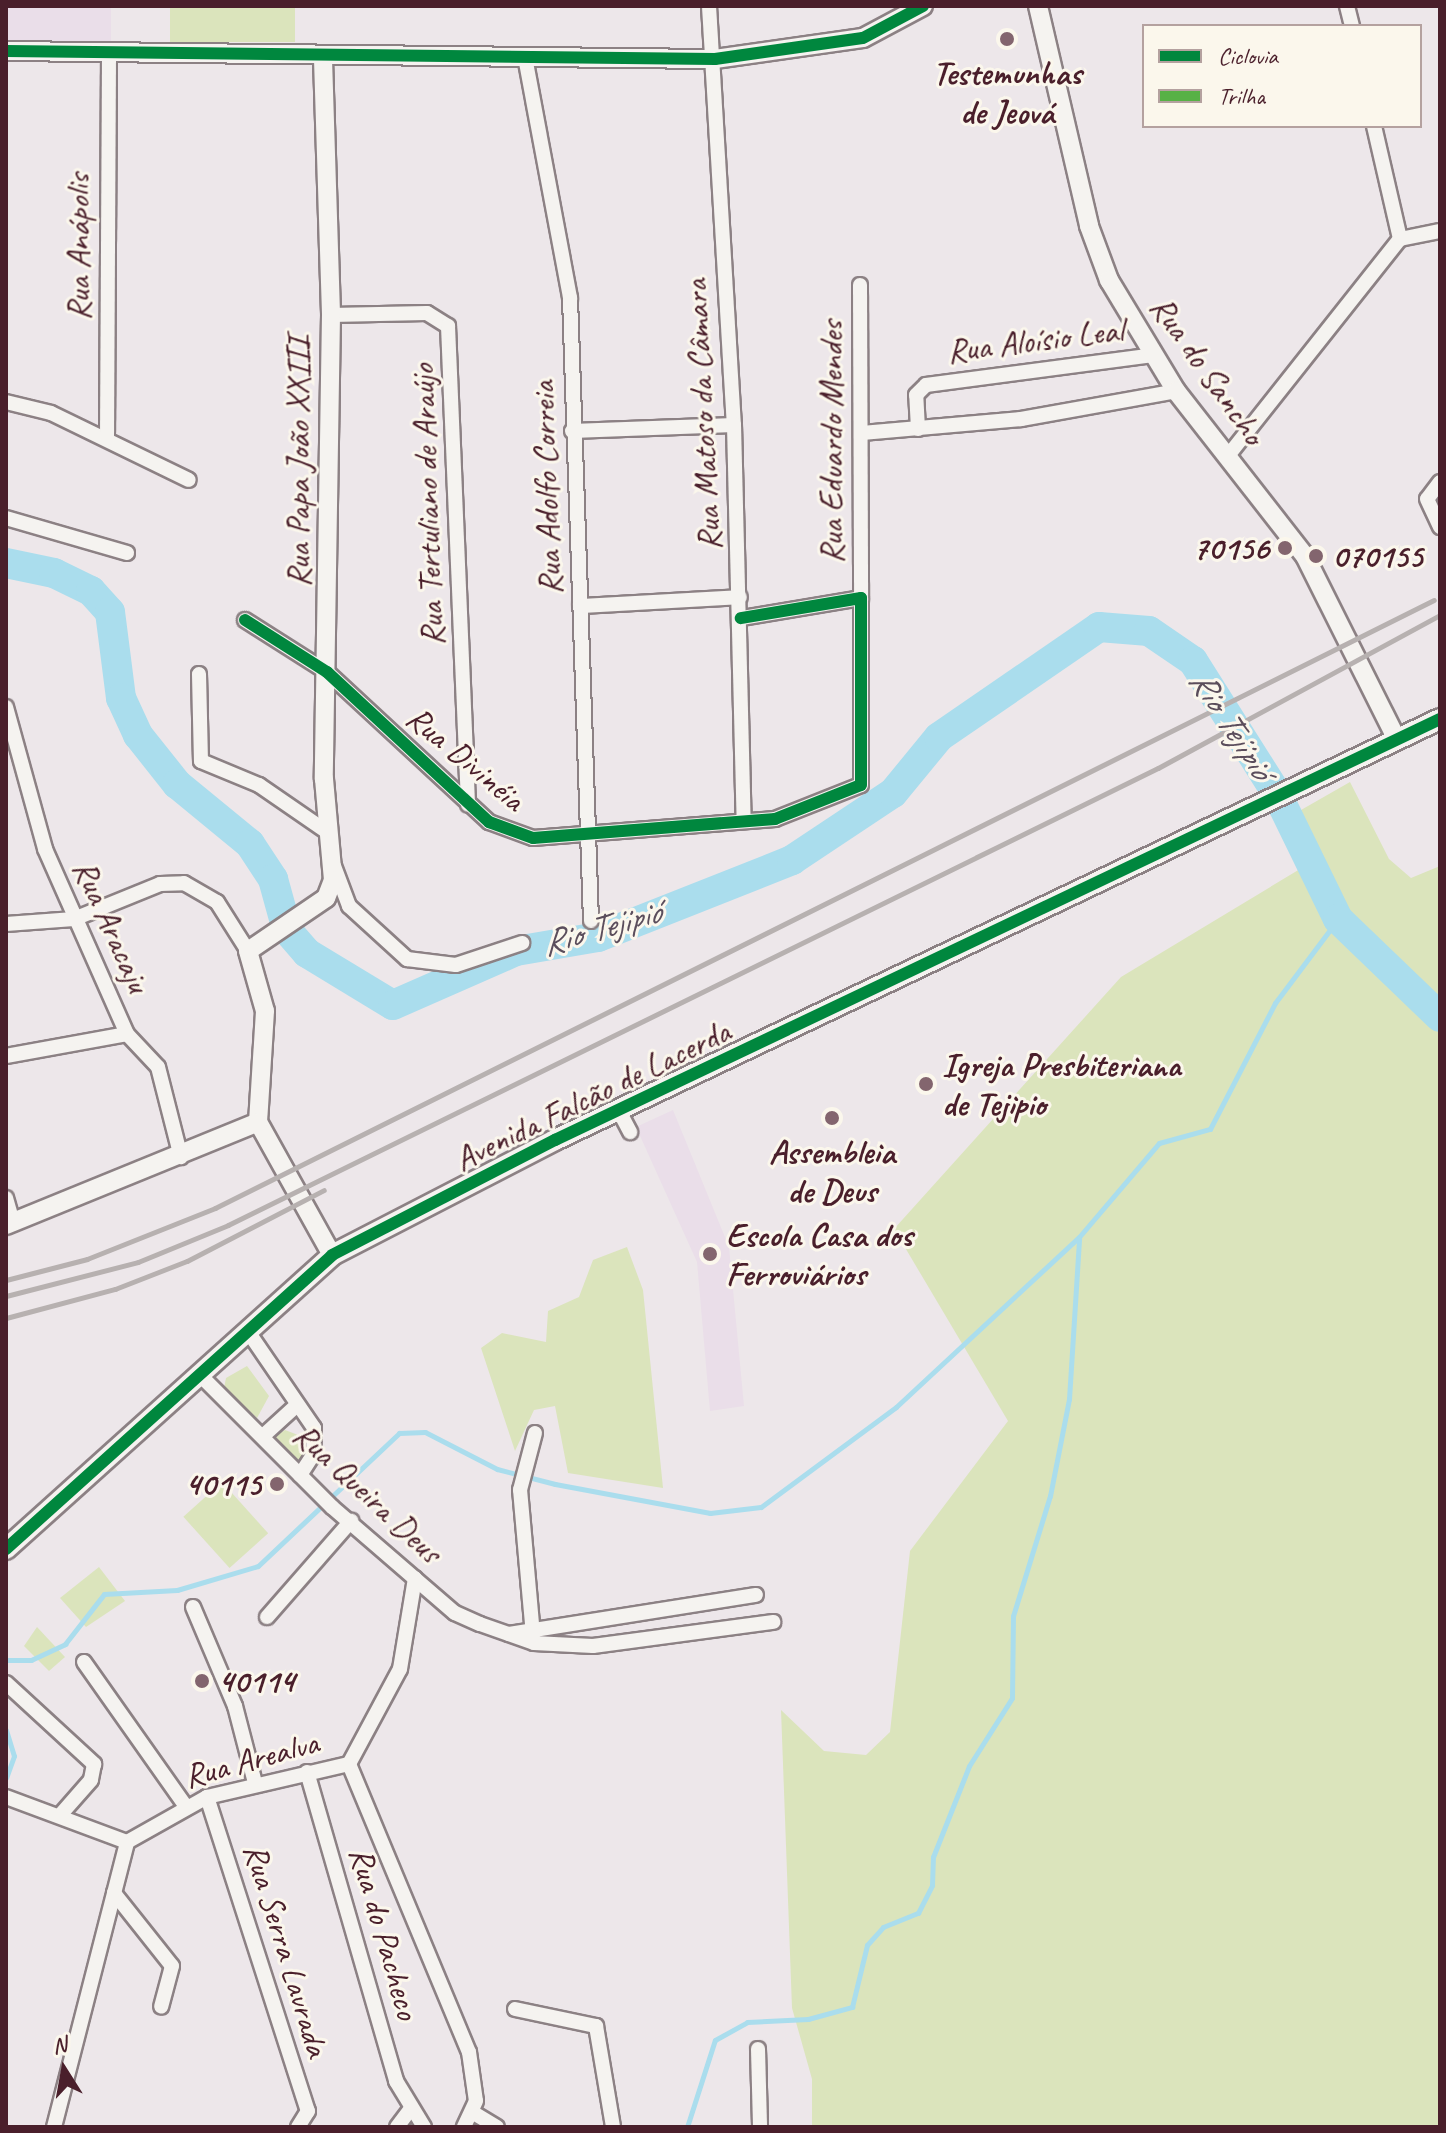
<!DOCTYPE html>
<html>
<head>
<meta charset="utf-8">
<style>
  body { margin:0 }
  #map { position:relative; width:1446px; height:2133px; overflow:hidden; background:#ede7ea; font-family:Caveat,sans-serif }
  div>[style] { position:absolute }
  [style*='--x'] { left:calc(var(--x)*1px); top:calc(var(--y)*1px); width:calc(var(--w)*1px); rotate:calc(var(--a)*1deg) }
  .built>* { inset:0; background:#eadee9; transform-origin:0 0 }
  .green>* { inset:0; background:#dbe4bc; transform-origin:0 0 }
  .stream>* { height:5px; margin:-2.5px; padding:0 2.5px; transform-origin:2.5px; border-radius:2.5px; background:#aadded }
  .river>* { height:30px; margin:-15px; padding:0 15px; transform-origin:15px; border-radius:15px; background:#aadded }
  .roads { filter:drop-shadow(2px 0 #8c8184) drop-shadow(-2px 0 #8c8184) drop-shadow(0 2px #8c8184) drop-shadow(0 -2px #8c8184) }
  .street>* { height:14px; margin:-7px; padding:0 7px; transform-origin:7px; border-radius:7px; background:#f5f3f0 }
  .secondary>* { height:18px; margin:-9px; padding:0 9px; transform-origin:9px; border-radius:9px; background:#f5f3f0 }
  .primary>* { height:20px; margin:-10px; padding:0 10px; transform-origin:10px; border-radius:10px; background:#f5f3f0 }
  .rail>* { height:5px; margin:-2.5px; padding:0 2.5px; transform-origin:2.5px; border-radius:2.5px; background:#b7b1b0 }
  .quiet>* { height:10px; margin-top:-5px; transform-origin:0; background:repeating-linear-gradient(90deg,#57b146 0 20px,transparent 0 30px) }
  .cycleway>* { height:12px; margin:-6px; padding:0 6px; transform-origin:6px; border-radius:6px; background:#00873e }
  .dots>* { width:22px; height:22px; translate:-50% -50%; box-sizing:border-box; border:4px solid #fbf7ec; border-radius:50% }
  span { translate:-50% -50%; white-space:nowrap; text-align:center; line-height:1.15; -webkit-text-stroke:6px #fbf7ec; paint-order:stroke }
  .poi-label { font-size:34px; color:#4a1f2b; font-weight:700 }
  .right { translate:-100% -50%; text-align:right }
  .left { translate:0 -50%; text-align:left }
  .street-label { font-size:34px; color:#4a1f2b }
  .water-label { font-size:36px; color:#5b4e5c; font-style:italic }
  .frame { position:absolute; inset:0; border:8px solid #4a1f2b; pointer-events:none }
  .legend { position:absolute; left:1142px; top:24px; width:280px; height:104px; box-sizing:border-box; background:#fbf7ec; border:2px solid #b4a19f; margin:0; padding:10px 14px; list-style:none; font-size:24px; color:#4a1f2b }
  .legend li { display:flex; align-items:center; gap:16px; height:40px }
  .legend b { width:40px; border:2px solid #b4a19f }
  .north { position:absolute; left:24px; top:2029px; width:80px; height:80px; -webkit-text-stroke:6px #fbf7ec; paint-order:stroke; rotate:349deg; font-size:22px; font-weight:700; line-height:32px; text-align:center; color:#4a1f2b }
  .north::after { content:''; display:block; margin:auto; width:28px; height:36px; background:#4a1f2b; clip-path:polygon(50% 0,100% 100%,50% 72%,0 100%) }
</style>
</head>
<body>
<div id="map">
  <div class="built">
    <i style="left:6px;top:6px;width:105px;height:35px"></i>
    <i style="clip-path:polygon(673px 1110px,729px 1247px,744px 1406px,710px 1411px,697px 1262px,636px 1127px)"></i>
  </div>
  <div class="green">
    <i style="left:170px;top:6px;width:125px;height:36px"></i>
    <i style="clip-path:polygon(1350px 782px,1389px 859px,1411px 878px,1440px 866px,1440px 2127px,812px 2127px,812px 2079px,792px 2008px,781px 1710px,824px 1751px,866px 1755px,890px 1732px,910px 1551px,1008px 1421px,894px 1229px,1121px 977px,1305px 866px,1301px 810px)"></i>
    <i style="clip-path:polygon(627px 1247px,643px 1290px,663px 1488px,568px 1473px,555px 1406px,534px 1410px,515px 1451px,481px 1348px,502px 1333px,546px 1342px,548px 1311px,579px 1297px,593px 1260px)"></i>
    <i style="clip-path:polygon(247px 1366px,269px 1396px,257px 1418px,224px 1388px,226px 1378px)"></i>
    <i style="clip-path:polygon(285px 1430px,306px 1438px,301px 1464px,272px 1438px)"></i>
    <i style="left:222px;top:1482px;width:69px;height:52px;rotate:48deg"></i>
    <i style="clip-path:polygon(99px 1567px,125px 1601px,86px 1627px,60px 1598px)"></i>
    <i style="clip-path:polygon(37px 1627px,65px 1657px,49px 1671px,24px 1646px)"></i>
  </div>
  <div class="stream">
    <i style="--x:6;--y:1660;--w:25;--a:0"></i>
    <i style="--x:31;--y:1660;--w:38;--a:-25"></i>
    <i style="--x:65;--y:1644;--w:63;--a:-52"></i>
    <i style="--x:104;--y:1594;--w:73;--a:-3.1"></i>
    <i style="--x:177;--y:1590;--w:84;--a:-16.5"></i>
    <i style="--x:258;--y:1566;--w:194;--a:-43.3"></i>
    <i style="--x:399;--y:1433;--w:26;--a:-2"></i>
    <i style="--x:425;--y:1432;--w:81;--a:27.2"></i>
    <i style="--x:497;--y:1469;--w:60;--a:14.5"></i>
    <i style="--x:555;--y:1484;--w:158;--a:10.6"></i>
    <i style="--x:710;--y:1513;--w:51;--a:-6.7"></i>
    <i style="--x:761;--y:1507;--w:168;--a:-36.5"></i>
    <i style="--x:896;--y:1407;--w:250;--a:-42.9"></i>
    <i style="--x:1079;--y:1237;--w:123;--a:-49.6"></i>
    <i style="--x:1159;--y:1143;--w:53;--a:-15.4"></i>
    <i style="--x:1210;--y:1129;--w:142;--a:-62.7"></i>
    <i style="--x:1275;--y:1003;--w:105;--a:-53.1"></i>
    <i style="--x:6;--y:1730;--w:27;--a:73"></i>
    <i style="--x:14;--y:1756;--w:23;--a:110"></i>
    <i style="--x:687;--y:2127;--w:91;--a:-72.2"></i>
    <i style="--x:715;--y:2040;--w:37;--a:-29"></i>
    <i style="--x:747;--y:2022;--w:61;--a:-2.8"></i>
    <i style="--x:808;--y:2019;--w:46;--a:-15.3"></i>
    <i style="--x:852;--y:2007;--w:64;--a:-76.4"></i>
    <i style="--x:867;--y:1945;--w:24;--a:-48"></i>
    <i style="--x:883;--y:1927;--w:38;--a:-22"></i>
    <i style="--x:918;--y:1913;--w:31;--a:-63"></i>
    <i style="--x:932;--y:1885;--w:28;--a:-88"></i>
    <i style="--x:933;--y:1857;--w:98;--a:-68.4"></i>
    <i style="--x:969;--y:1766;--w:80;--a:-57.7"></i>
    <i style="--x:1012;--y:1698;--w:82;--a:-89.3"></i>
    <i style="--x:1013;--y:1616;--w:126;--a:-72.9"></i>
    <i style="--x:1050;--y:1496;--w:99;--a:-78.9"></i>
    <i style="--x:1069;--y:1399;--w:161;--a:-86.4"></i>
  </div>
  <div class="river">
    <i style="--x:6;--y:563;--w:49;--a:11.8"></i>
    <i style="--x:54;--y:573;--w:41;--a:25.9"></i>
    <i style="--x:91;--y:591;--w:28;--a:48"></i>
    <i style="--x:110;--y:612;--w:87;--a:82.7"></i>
    <i style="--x:121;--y:698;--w:41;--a:65.3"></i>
    <i style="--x:138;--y:735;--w:63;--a:51.5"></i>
    <i style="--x:177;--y:784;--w:94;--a:39.4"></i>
    <i style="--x:250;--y:844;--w:42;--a:56.7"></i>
    <i style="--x:273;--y:879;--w:53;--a:74.6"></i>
    <i style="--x:287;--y:930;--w:30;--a:49"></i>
    <i style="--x:307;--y:953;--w:100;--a:31.2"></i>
    <i style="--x:393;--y:1005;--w:134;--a:-23.7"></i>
    <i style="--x:516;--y:951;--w:83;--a:-9.7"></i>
    <i style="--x:598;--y:937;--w:209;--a:-21.6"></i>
    <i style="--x:792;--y:860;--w:121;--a:-33.6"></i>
    <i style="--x:893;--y:793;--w:72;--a:-50.6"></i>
    <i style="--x:939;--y:737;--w:194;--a:-34.5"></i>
    <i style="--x:1099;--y:627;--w:50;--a:4.6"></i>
    <i style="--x:1149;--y:631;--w:53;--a:34.3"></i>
    <i style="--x:1193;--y:661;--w:157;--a:57.7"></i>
    <i style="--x:1277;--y:794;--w:139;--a:64"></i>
    <i style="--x:1338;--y:919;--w:141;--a:43.9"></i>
  </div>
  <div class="roads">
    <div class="street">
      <i style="--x:709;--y:6;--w:420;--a:86.6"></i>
      <i style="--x:734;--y:425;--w:396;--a:88.6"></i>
      <i style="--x:1347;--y:6;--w:21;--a:76"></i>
      <i style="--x:525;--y:57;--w:245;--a:79.4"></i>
      <i style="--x:570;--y:298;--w:623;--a:88.07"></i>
      <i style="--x:1374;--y:126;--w:116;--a:77"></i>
      <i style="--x:860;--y:285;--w:313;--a:89.8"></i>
      <i style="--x:331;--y:315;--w:96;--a:-1.2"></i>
      <i style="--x:427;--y:313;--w:25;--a:32"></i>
      <i style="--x:448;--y:326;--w:479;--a:87.6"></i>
      <i style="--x:6;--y:402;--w:46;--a:13.7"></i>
      <i style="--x:51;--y:413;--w:153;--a:25.9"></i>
      <i style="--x:918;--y:429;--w:34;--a:-93"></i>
      <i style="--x:916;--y:395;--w:14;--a:-45"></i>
      <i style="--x:926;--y:385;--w:229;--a:-7.5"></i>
      <i style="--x:572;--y:431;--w:162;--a:-2.1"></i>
      <i style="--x:862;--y:433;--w:160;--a:-5"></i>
      <i style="--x:1021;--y:419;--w:158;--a:-10.2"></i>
      <i style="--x:107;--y:439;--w:384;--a:-89.7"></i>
      <i style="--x:1227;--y:457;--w:278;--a:-51.6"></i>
      <i style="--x:1400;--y:239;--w:41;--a:-11.3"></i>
      <i style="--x:1440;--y:482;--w:21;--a:127"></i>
      <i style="--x:1427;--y:499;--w:31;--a:65"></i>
      <i style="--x:6;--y:518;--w:126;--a:16.1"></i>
      <i style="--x:580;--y:606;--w:160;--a:-3.2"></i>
      <i style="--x:245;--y:620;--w:97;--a:32.4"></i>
      <i style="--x:327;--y:672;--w:221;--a:42.8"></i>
      <i style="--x:489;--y:822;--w:47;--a:20"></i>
      <i style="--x:533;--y:838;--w:243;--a:-4.5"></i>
      <i style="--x:775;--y:819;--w:92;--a:-21.6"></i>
      <i style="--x:861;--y:785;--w:187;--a:-90"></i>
      <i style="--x:861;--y:598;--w:122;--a:170.5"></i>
      <i style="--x:199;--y:674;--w:87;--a:88.7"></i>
      <i style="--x:201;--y:761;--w:63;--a:22.5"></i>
      <i style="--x:259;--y:785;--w:86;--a:34.6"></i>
      <i style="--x:6;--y:707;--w:147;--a:74.6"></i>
      <i style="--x:45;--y:849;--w:202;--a:66.1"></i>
      <i style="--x:127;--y:1034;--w:45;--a:46.8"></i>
      <i style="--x:158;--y:1067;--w:93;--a:75.7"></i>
      <i style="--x:334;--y:866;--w:43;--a:69.4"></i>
      <i style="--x:349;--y:906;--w:79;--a:42.4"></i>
      <i style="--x:407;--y:959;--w:49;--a:7"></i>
      <i style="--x:456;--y:965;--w:70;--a:-18.4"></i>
      <i style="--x:6;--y:924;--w:68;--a:-4.2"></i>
      <i style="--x:74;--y:919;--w:93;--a:-22.1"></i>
      <i style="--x:160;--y:884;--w:24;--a:-2"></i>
      <i style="--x:184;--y:883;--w:38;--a:30"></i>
      <i style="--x:217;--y:902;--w:58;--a:57.7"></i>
      <i style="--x:6;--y:1056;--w:123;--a:-10.3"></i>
      <i style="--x:619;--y:1111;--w:24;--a:62"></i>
      <i style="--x:6;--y:1198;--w:26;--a:74"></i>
      <i style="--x:249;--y:1333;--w:115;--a:55.6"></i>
      <i style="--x:314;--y:1428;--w:27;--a:92"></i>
      <i style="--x:313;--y:1455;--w:24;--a:123"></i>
      <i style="--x:200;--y:1375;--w:187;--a:45"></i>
      <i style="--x:332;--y:1507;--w:162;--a:40.8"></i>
      <i style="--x:455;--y:1613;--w:27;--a:24"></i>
      <i style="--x:480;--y:1624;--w:57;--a:19.4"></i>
      <i style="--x:534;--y:1643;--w:59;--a:2.9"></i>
      <i style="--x:593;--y:1646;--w:182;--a:-7.6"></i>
      <i style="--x:263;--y:1436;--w:46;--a:-42.4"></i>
      <i style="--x:193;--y:1607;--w:108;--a:67"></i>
      <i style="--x:235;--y:1706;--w:80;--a:75.4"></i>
      <i style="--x:267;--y:1617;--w:128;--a:-48.8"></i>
      <i style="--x:509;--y:1634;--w:250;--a:-9"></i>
      <i style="--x:533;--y:1635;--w:146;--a:-95.1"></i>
      <i style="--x:520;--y:1490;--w:59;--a:-75.3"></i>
      <i style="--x:84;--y:1662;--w:175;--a:54.8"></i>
      <i style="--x:6;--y:1683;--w:120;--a:42.6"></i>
      <i style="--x:94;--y:1764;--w:16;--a:101"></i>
      <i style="--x:91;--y:1780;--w:45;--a:131.4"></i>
      <i style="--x:349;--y:1764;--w:312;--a:67.4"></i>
      <i style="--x:469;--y:2052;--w:49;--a:81.9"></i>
      <i style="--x:476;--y:2101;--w:29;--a:115"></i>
      <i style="--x:307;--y:1772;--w:322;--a:73.9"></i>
      <i style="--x:396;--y:2081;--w:54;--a:58.7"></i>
      <i style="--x:6;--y:1797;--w:129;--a:20.4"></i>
      <i style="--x:207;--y:1797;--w:330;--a:72.2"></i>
      <i style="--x:308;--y:2111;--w:19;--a:122"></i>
      <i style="--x:114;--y:1893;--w:93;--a:51.5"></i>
      <i style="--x:172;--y:1966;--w:42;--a:105"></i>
      <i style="--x:515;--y:2009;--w:83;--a:11.9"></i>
      <i style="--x:596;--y:2026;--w:102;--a:80.4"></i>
      <i style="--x:758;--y:2049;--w:78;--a:88.5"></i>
      <i style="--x:472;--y:2112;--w:29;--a:31"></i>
      <i style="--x:54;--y:2127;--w:294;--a:-75.6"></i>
      <i style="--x:127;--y:1842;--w:92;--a:-29.4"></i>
      <i style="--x:207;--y:1797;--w:146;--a:-13.1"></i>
      <i style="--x:349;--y:1764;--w:108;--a:-61.8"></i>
      <i style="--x:400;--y:1669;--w:92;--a:-80.6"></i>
      <i style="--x:397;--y:2127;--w:21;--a:-53"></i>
    </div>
    <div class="secondary">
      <i style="--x:1038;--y:6;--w:226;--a:76.9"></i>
      <i style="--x:1089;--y:226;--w:58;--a:69.7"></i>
      <i style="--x:1109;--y:280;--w:130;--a:58.9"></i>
      <i style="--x:1176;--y:391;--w:209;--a:52"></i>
      <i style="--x:1305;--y:556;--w:206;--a:63.4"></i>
      <i style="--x:6;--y:51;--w:709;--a:0.65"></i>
      <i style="--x:715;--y:59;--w:149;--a:-8.1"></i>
      <i style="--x:863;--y:38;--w:68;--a:-28.1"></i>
      <i style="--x:323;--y:59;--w:256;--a:88.2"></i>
      <i style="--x:331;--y:315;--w:464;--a:90.9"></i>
      <i style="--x:324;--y:779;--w:101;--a:84.9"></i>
      <i style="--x:333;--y:880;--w:19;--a:111"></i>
      <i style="--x:326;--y:898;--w:94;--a:145.8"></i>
      <i style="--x:248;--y:951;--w:62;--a:74.2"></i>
      <i style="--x:265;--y:1011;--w:111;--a:93.6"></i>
      <i style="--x:258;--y:1122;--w:152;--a:60.9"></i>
      <i style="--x:6;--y:1225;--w:272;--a:-22.2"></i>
    </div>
    <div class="primary">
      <i style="--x:6;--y:1549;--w:439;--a:-42"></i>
      <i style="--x:332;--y:1255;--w:251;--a:-27.3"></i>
      <i style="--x:555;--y:1140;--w:980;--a:-25.44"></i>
    </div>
  </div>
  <div class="rail">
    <i style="--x:6;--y:1280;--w:84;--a:-14.5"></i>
    <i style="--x:87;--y:1259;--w:138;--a:-21.7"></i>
    <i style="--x:215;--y:1208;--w:1362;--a:-26.51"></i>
    <i style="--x:6;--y:1296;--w:136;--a:-14.4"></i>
    <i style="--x:138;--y:1262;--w:97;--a:-22.3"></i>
    <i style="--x:228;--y:1225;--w:1036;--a:-26.17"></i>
    <i style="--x:1158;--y:768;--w:321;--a:-28.5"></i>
    <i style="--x:6;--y:1318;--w:113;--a:-14.9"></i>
    <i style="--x:115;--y:1289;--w:77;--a:-21.3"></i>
    <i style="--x:187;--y:1261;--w:154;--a:-27.4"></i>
  </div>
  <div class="quiet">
    <i style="--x:6;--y:1797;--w:1;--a:0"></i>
  </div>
  <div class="cycleway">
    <i style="--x:6;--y:51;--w:709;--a:0.65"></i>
    <i style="--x:715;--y:59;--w:149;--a:-8.1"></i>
    <i style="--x:863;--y:38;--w:68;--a:-28.1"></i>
    <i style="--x:245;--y:620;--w:97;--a:32.4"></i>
    <i style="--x:327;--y:672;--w:221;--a:42.8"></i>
    <i style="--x:489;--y:822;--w:47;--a:20"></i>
    <i style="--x:533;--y:838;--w:243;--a:-4.5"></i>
    <i style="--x:775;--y:819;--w:92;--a:-21.6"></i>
    <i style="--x:861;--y:785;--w:187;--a:-90"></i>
    <i style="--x:861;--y:598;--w:122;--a:170.5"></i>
    <i style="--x:6;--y:1549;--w:439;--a:-42"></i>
    <i style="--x:332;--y:1255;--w:251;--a:-27.3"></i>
    <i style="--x:555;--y:1140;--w:980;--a:-25.44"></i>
  </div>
  <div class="dots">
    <i style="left:1007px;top:39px;background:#83656e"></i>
    <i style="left:1285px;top:548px;background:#83656e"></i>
    <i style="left:1316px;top:556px;background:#83656e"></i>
    <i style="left:926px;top:1084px;background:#83656e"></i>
    <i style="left:832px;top:1118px;background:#83656e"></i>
    <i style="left:710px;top:1254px;background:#83656e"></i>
    <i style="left:277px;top:1484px;background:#83656e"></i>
    <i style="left:202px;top:1681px;background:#83656e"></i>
  </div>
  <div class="poi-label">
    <span style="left:1007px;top:92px">Testemunhas<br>de Jeová</span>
    <span class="right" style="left:1269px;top:548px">70156</span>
    <span class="left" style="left:1332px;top:556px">070155</span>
    <span class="left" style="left:942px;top:1084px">Igreja Presbiteriana<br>de Tejipio</span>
    <span style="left:832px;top:1171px">Assembleia<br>de Deus</span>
    <span class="left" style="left:726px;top:1254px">Escola Casa dos<br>Ferroviários</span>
    <span class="right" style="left:261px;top:1484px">40115</span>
    <span class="left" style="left:218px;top:1681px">40114</span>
  </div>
  <div class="street-label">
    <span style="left:78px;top:247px;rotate:-90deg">Rua Anápolis</span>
    <span style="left:1035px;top:340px;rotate:-7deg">Rua Aloísio Leal</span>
    <span style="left:1208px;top:370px;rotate:55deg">Rua do Sancho</span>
    <span style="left:702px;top:415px;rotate:-93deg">Rua Matoso da Câmara</span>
    <span style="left:831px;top:442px;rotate:-90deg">Rua Eduardo Mendes</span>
    <span style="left:298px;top:462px;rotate:-90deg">Rua Papa João XXIII</span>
    <span style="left:546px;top:488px;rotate:-92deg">Rua Adolfo Correia</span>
    <span style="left:427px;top:505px;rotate:-92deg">Rua Tertuliano de Araújo</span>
    <span style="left:466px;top:758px;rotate:40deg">Rua Divinéia</span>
    <span style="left:112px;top:926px;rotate:66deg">Rua Aracaju</span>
    <span style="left:592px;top:1095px;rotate:-26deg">Avenida Falcão de Lacerda</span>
    <span style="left:368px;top:1493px;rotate:43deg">Rua Queira Deus</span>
    <span style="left:251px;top:1759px;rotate:-15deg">Rua Arealva</span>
    <span style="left:385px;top:1933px;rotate:74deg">Rua do Pacheco</span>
    <span style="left:287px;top:1950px;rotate:73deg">Rua Serra Lavrada</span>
  </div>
  <div class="water-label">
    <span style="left:1231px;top:724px;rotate:57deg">Rio Tejipió</span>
    <span style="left:601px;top:928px;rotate:-16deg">Rio Tejipió</span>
  </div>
  <div class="frame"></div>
  <ul class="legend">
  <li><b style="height:10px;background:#00873e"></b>Ciclovia</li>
  <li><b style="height:10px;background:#57b146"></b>Trilha</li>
  </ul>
  <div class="north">N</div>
</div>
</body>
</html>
